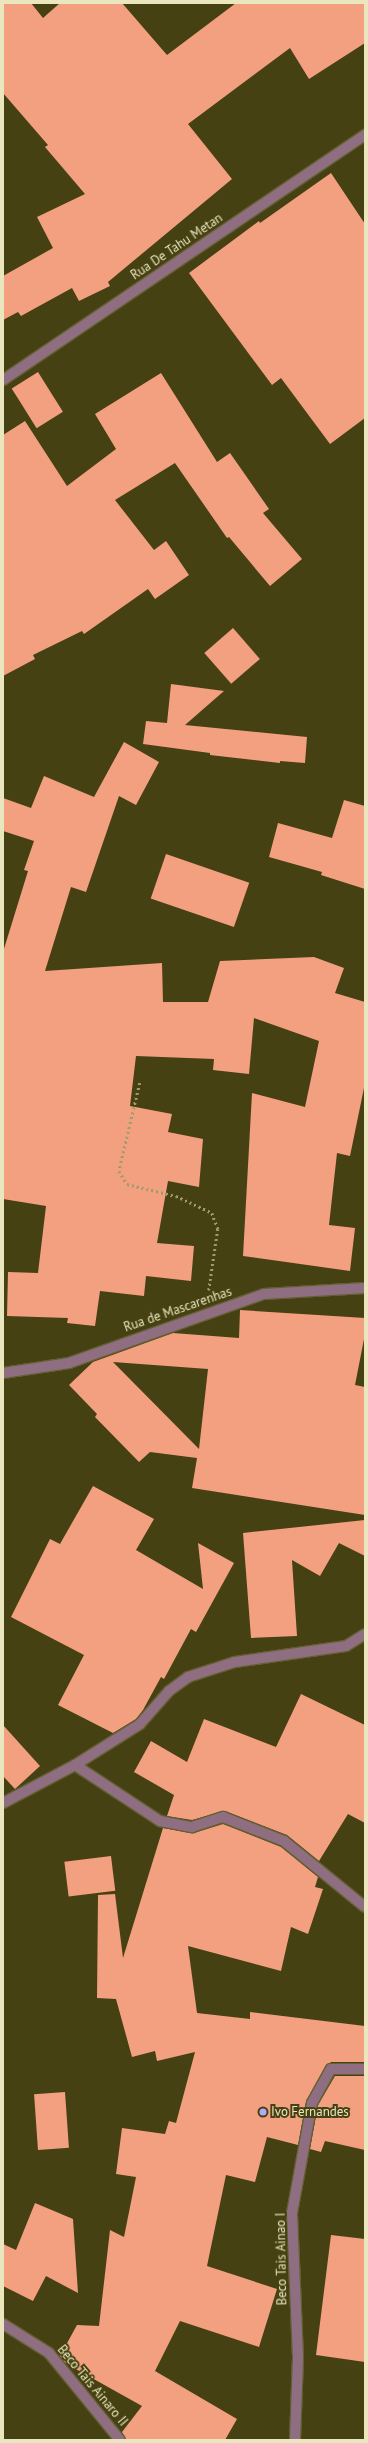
<!DOCTYPE html>
<html>
<head>
<meta charset="utf-8">
<style>
  body { margin:0 }
  #map { position:relative; width:368px; height:2443px; overflow:hidden; background:#464112; font-family:"PT Sans",sans-serif }
  div>[style] { position:absolute }
  [style*='--x'] { left:calc(var(--x)*1px); top:calc(var(--y)*1px); width:calc(var(--w)*1px); rotate:calc(var(--a)*1deg) }
  .building>* { inset:0; background:#f2a07f; transform-origin:0 0 }
  .path>* { height:2.5px; margin-top:-1.25px; transform-origin:0; background:repeating-linear-gradient(90deg,#9f9b6f 0 2px,transparent 0 5px) }
  .roads { filter:drop-shadow(1px 0 #645f31) drop-shadow(-1px 0 #645f31) drop-shadow(0 1px #645f31) drop-shadow(0 -1px #645f31) }
  .minor>* { height:10px; margin:-5px; padding:0 5px; transform-origin:5px; border-radius:5px; background:#8e6e80 }
  .dots>* { width:11px; height:11px; translate:-50% -50%; box-sizing:border-box; border:2px solid #464112; border-radius:50% }
  span { translate:-50% -50%; white-space:nowrap; text-align:center; line-height:1.15; -webkit-text-stroke:4px #464112; paint-order:stroke }
  .street-label { font-size:13px; color:#eae6bd }
  .poi-label { font-size:13px; color:#eae6bd }
  .left { translate:0 -50%; text-align:left }
  .frame { position:absolute; inset:0; border:4px solid #eae6bd; pointer-events:none }
</style>
</head>
<body>
<div id="map">
  <div class="building">
    <i style="clip-path:polygon(3px 3px,31px 3px,43px 18px,60px 3px,122px 3px,167px 55px,236px 3px,365px 3px,365px 43px,309px 79px,290px 48px,188px 124px,232px 179px,108px 282px,110px 286px,79px 301px,72px 288px,21px 316px,18px 312px,3px 320px,3px 276px,53px 248px,37px 217px,85px 194px,45px 147px,48px 145px,3px 93px)"></i>
    <i style="clip-path:polygon(331px 173px,365px 224px,365px 418px,330px 444px,281px 378px,272px 385px,189px 273px,259px 221px,260px 223px)"></i>
    <i style="left:38px;top:372px;width:47px;height:31px;rotate:58deg"></i>
    <i style="clip-path:polygon(161px 373px,217px 462px,230px 453px,269px 509px,263px 513px,302px 559px,270px 586px,229px 537px,227px 538px,175px 463px,115px 500px,154px 550px,166px 541px,189px 575px,155px 599px,148px 589px,84px 634px,82px 631px,33px 655px,35px 659px,3px 676px,3px 435px,25px 421px,67px 486px,116px 449px,95px 414px)"></i>
    <i style="left:233px;top:628px;width:41px;height:38px;rotate:49deg"></i>
    <i style="clip-path:polygon(171px 684px,224px 691px,185px 725px,307px 737px,305px 763px,280px 761px,280px 763px,210px 755px,210px 753px,143px 744px,146px 721px,167px 723px)"></i>
    <i style="clip-path:polygon(124px 742px,159px 762px,136px 805px,119px 796px,86px 892px,71px 887px,45px 971px,162px 963px,163px 1002px,208px 1002px,220px 961px,314px 957px,344px 968px,335px 993px,365px 1002px,365px 1083px,350px 1156px,337px 1153px,329px 1225px,355px 1228px,350px 1271px,243px 1256px,252px 1093px,305px 1107px,319px 1041px,254px 1018px,249px 1074px,213px 1070px,214px 1059px,136px 1056px,130px 1106px,172px 1114px,168px 1132px,203px 1139px,199px 1187px,168px 1181px,157px 1243px,194px 1246px,191px 1281px,146px 1276px,144px 1296px,100px 1291px,95px 1326px,67px 1323px,68px 1318px,7px 1316px,8px 1272px,38px 1273px,46px 1206px,3px 1199px,3px 952px,28px 871px,24px 870px,34px 841px,3px 831px,3px 798px,31px 808px,44px 776px,94px 797px)"></i>
    <i style="clip-path:polygon(344px 800px,365px 806px,365px 889px,321px 875px,322px 872px,269px 857px,278px 823px,332px 838px)"></i>
    <i style="left:166px;top:854px;width:88px;height:47px;rotate:19deg"></i>
    <i style="clip-path:polygon(evenodd,240px 1310px,365px 1318px,365px 1334px,355px 1385px,365px 1387px,365px 1515px,192px 1488px,197px 1458px,150px 1452px,139px 1462px,95px 1417px,97px 1414px,69px 1385px,93px 1362px,173px 1333px,239px 1338px,240px 1310px,113px 1362px,208px 1369px,199px 1449px,113px 1362px)"></i>
    <i style="clip-path:polygon(93px 1486px,154px 1519px,136px 1550px,203px 1589px,198px 1543px,234px 1563px,196px 1632px,191px 1629px,164px 1679px,161px 1677px,143px 1710px,136px 1719px,113px 1733px,58px 1705px,84px 1655px,11px 1617px,50px 1539px,60px 1544px)"></i>
    <i style="clip-path:polygon(365px 1520px,365px 1556px,339px 1543px,320px 1576px,292px 1560px,297px 1636px,251px 1638px,243px 1533px)"></i>
    <i style="clip-path:polygon(301px 1694px,365px 1725px,365px 1823px,348px 1814px,319px 1861px,287px 1835px,225px 1811px,192px 1820px,167px 1816px,174px 1795px,134px 1772px,151px 1741px,187px 1762px,204px 1719px,276px 1747px)"></i>
    <i style="clip-path:polygon(3px 1725px,40px 1766px,15px 1789px,3px 1776px)"></i>
    <i style="clip-path:polygon(223px 1824px,281px 1847px,318px 1877px,315px 1887px,323px 1889px,308px 1934px,291px 1927px,281px 1971px,188px 1946px,197px 2013px,250px 2019px,250px 2012px,365px 2026px,365px 2062px,331px 2062px,326px 2066px,306px 2102px,298px 2145px,267px 2137px,255px 2182px,226px 2175px,207px 2266px,277px 2289px,259px 2347px,180px 2321px,155px 2371px,237px 2419px,225px 2440px,126px 2440px,122px 2432px,142px 2406px,65px 2363px,60px 2356px,77px 2325px,99px 2326px,110px 2230px,124px 2237px,136px 2177px,116px 2174px,122px 2128px,165px 2134px,169px 2121px,176px 2123px,195px 2052px,157px 2061px,155px 2051px,132px 2057px,116px 1999px,97px 1998px,98px 1895px,115px 1894px,123px 1958px,163px 1828px,194px 1833px)"></i>
    <i style="left:111px;top:1856px;width:35px;height:47px;rotate:83deg"></i>
    <i style="clip-path:polygon(335px 2076px,365px 2076px,365px 2150px,325px 2141px,321px 2152px,310px 2149px,318px 2105px)"></i>
    <i style="left:65px;top:2092px;width:56px;height:31px;rotate:86deg"></i>
    <i style="clip-path:polygon(35px 2203px,73px 2219px,78px 2293px,46px 2276px,33px 2301px,3px 2286px,3px 2244px,16px 2250px)"></i>
    <i style="clip-path:polygon(331px 2235px,365px 2239px,365px 2362px,316px 2355px)"></i>
  </div>
  <div class="path">
    <i style="--x:140;--y:1083;--w:90;--a:103.4"></i>
    <i style="--x:119;--y:1171;--w:15;--a:58"></i>
    <i style="--x:127;--y:1184;--w:50;--a:13.8"></i>
    <i style="--x:176;--y:1196;--w:40;--a:25"></i>
    <i style="--x:212;--y:1213;--w:17;--a:69"></i>
    <i style="--x:218;--y:1229;--w:62;--a:98.4"></i>
  </div>
  <div class="roads">
    <div class="minor">
      <i style="--x:3;--y:380;--w:437;--a:-34.1"></i>
      <i style="--x:3;--y:1373;--w:67;--a:-8.6"></i>
      <i style="--x:69;--y:1363;--w:207;--a:-19.5"></i>
      <i style="--x:264;--y:1294;--w:101;--a:-3.4"></i>
      <i style="--x:75;--y:1765;--w:102;--a:33.4"></i>
      <i style="--x:160;--y:1821;--w:33;--a:11"></i>
      <i style="--x:192;--y:1827;--w:33;--a:-18"></i>
      <i style="--x:223;--y:1817;--w:66;--a:21.5"></i>
      <i style="--x:284;--y:1841;--w:104;--a:39.2"></i>
      <i style="--x:3;--y:1803;--w:81;--a:-27.8"></i>
      <i style="--x:75;--y:1765;--w:77;--a:-32.2"></i>
      <i style="--x:140;--y:1724;--w:44;--a:-48.7"></i>
      <i style="--x:169;--y:1691;--w:24;--a:-36"></i>
      <i style="--x:188;--y:1677;--w:49;--a:-17.7"></i>
      <i style="--x:235;--y:1662;--w:112;--a:-8.2"></i>
      <i style="--x:346;--y:1646;--w:22;--a:-32"></i>
      <i style="--x:3;--y:2324;--w:54;--a:32.2"></i>
      <i style="--x:49;--y:2353;--w:112;--a:50.8"></i>
      <i style="--x:295;--y:2440;--w:83;--a:-87.9"></i>
      <i style="--x:298;--y:2357;--w:144;--a:-92.4"></i>
      <i style="--x:292;--y:2213;--w:112;--a:-79.7"></i>
      <i style="--x:312;--y:2103;--w:39;--a:-61"></i>
      <i style="--x:331;--y:2069;--w:34;--a:0"></i>
    </div>
  </div>
  <div class="dots">
    <i style="left:263px;top:2112px;background:#adaefb"></i>
  </div>
  <div class="street-label">
    <span style="left:177px;top:247px;rotate:-34deg">Rua De Tahu Metan</span>
    <span style="left:178px;top:1310px;rotate:-19deg">Rua de Mascarenhas</span>
    <span style="left:282px;top:2259px;rotate:-91deg">Beco Tais Ainao I</span>
    <span style="left:92px;top:2386px;rotate:50deg">Beco Tais Ainaro II</span>
  </div>
  <div class="poi-label">
    <span class="left" style="left:271px;top:2112px">Ivo Fernandes</span>
  </div>
  <div class="frame"></div>
</div>
</body>
</html>
